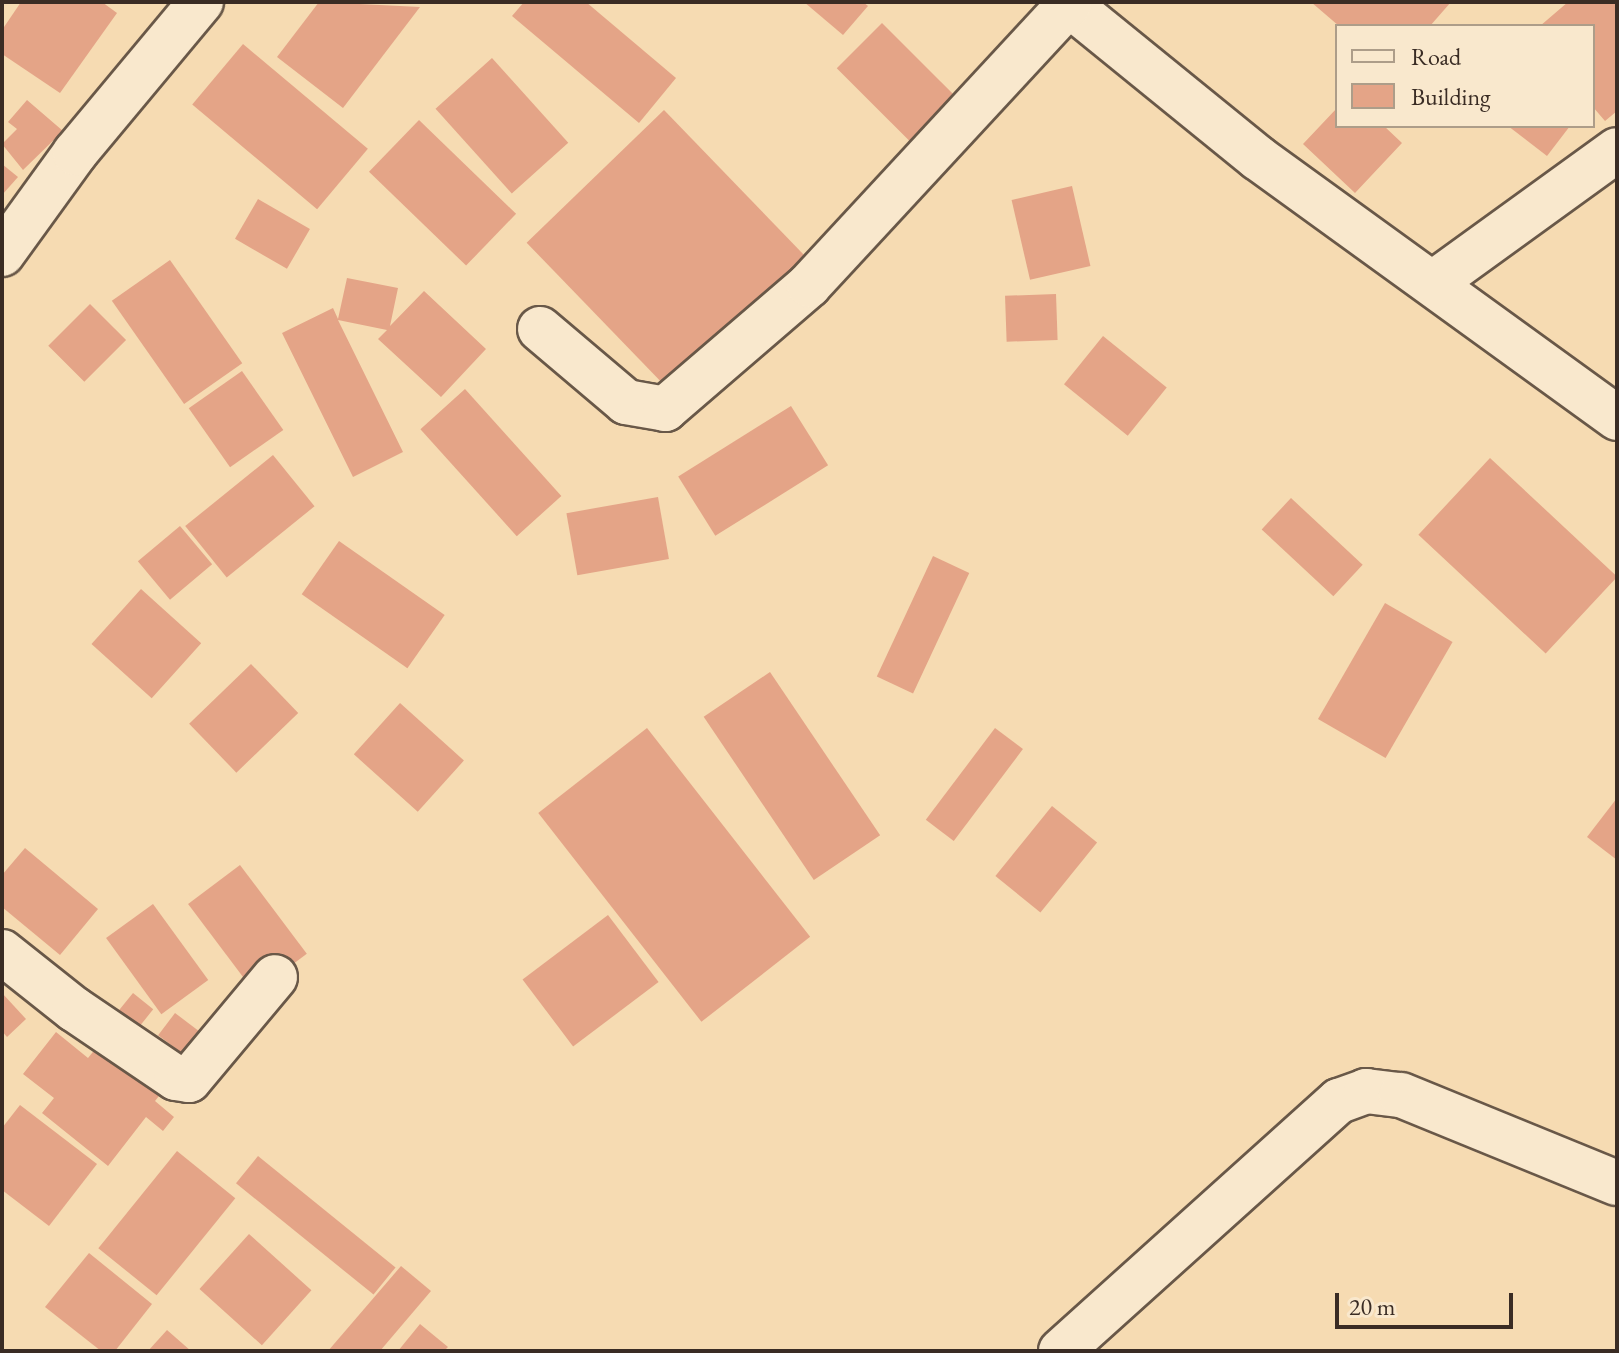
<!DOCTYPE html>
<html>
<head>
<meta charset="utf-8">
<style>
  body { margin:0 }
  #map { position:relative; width:1619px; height:1353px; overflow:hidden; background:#f6dbb2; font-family:"EB Garamond",serif }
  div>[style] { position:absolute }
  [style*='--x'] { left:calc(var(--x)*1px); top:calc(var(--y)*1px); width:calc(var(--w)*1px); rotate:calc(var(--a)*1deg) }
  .building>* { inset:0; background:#e4a487; transform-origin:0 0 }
  .roads { filter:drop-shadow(2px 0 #695848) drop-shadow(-2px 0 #695848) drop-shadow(0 2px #695848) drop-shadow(0 -2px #695848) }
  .street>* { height:44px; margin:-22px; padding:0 22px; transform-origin:22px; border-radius:22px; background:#f9e8cd }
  span { translate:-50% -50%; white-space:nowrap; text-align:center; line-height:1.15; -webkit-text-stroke:8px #f9e8cd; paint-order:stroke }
  .frame { position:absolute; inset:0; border:4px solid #3a2c24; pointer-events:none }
  .legend { position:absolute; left:1335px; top:24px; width:260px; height:104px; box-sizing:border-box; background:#f9e8cd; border:2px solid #ad9d89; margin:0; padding:10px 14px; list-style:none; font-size:24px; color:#3a2c24 }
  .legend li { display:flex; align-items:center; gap:16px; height:40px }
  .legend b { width:40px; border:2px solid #ad9d89 }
  .scale { position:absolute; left:1335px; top:1293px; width:178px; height:36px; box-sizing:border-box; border:4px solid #3a2c24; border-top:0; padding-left:10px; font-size:24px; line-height:28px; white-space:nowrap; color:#3a2c24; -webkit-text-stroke:6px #f9e8cd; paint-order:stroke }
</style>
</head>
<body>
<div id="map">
  <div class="building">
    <i style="clip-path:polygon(21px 2px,102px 2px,117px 13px,60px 93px,2px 54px,2px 30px)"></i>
    <i style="clip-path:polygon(319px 2px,420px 7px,343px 108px,277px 57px)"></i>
    <i style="clip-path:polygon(524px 2px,586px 2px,676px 78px,639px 123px,512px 16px)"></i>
    <i style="clip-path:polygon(804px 2px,863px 2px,868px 6px,843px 35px)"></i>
    <i style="clip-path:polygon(1311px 2px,1451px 2px,1430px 26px,1339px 26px)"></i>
    <i style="clip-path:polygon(1568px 2px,1617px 2px,1617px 111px,1605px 121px,1593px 107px,1593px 26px,1540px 26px)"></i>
    <i style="left:882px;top:23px;width:121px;height:64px;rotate:45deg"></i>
    <i style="left:243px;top:44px;width:163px;height:79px;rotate:40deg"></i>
    <i style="left:492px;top:58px;width:114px;height:76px;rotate:48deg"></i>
    <i style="clip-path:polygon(27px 100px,63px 131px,23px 170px,2px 144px,17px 129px,8px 122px)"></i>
    <i style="clip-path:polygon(1337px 108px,1337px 126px,1384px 126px,1402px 143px,1355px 193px,1303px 144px)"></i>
    <i style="left:664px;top:110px;width:214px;height:191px;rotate:46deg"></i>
    <i style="left:419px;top:120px;width:135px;height:72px;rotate:44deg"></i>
    <i style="clip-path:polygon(1508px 126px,1570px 126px,1547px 156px)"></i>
    <i style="clip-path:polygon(2px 164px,18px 177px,2px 195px)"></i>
    <i style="left:1072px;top:186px;width:82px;height:62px;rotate:77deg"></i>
    <i style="left:258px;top:199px;width:60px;height:46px;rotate:30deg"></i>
    <i style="left:170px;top:260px;width:126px;height:71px;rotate:55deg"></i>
    <i style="clip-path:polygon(347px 278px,398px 288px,390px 326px,424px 291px,486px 349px,441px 397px,378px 339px,387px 330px,338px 320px,403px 452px,353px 477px,282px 333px,333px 308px,338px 319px)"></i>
    <i style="left:1056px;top:294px;width:46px;height:51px;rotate:88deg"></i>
    <i style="left:90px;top:304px;width:51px;height:59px;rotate:45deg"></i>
    <i style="left:1103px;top:336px;width:82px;height:62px;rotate:39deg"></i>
    <i style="left:242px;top:371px;width:72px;height:65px;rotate:55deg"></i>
    <i style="left:465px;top:389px;width:144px;height:60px;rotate:48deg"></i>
    <i style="left:791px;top:406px;width:70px;height:133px;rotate:58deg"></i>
    <i style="left:273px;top:455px;width:66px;height:113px;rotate:51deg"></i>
    <i style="left:1490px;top:458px;width:174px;height:105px;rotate:43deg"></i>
    <i style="left:658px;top:497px;width:63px;height:93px;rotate:80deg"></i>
    <i style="left:1291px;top:498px;width:98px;height:43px;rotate:43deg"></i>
    <i style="left:180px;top:526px;width:50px;height:55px;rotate:50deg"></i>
    <i style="left:339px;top:541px;width:129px;height:65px;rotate:35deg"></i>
    <i style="left:933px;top:556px;width:40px;height:133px;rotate:25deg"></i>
    <i style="left:141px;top:589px;width:81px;height:74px;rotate:42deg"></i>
    <i style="left:1385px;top:603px;width:78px;height:134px;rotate:30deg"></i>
    <i style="left:251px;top:664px;width:68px;height:86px;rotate:46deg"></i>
    <i style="left:770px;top:672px;width:197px;height:80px;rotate:56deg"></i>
    <i style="left:400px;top:703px;width:86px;height:69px;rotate:42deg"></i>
    <i style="left:647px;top:728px;width:265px;height:138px;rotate:52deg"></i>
    <i style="left:995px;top:728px;width:35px;height:115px;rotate:37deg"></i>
    <i style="clip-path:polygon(1617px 798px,1617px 860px,1587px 837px)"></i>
    <i style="left:1052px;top:806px;width:58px;height:90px;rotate:39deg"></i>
    <i style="clip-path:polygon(25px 848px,98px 909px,60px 955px,2px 907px,2px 875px)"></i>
    <i style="left:240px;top:865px;width:111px;height:65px;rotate:53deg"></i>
    <i style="left:153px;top:904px;width:94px;height:58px;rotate:54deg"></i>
    <i style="left:608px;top:915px;width:84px;height:107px;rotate:53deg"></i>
    <i style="clip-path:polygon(2px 993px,26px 1019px,7px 1037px,2px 1031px)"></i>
    <i style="left:133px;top:993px;width:26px;height:29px;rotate:39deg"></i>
    <i style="left:175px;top:1013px;width:31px;height:28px;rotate:37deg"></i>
    <i style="clip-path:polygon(56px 1032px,88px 1058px,101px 1042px,163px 1091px,155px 1101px,174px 1117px,163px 1131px,146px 1117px,108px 1166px,42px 1113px,54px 1098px,23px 1074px)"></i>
    <i style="clip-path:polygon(20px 1105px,97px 1164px,49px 1226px,2px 1190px,2px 1128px)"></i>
    <i style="left:177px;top:1151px;width:75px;height:125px;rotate:39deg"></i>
    <i style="left:258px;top:1156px;width:177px;height:35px;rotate:39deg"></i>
    <i style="left:249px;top:1234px;width:84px;height:74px;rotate:42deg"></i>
    <i style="clip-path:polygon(89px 1253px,152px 1304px,115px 1351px,101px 1351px,45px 1307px)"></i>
    <i style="clip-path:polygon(401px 1266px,431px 1291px,380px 1351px,328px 1351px)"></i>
    <i style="clip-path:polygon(420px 1324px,448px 1347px,444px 1351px,398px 1351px)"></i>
    <i style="clip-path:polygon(167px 1330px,191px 1351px,148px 1351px)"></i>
  </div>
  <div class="roads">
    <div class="street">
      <i style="--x:1066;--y:2;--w:247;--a:39.1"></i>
      <i style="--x:1258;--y:158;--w:443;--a:35.9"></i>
      <i style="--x:2;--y:254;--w:125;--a:-54.1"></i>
      <i style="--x:75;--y:153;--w:197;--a:-50.2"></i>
      <i style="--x:1436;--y:281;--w:223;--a:-35.9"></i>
      <i style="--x:540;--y:329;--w:113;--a:40.3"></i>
      <i style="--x:626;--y:402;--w:40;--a:10"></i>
      <i style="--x:665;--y:409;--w:190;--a:-40.7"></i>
      <i style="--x:809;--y:285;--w:383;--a:-47.2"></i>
      <i style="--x:2;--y:952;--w:92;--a:38.4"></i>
      <i style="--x:74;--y:1009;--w:123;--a:34.1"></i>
      <i style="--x:176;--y:1078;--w:13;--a:9"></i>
      <i style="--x:189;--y:1080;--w:134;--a:-50.1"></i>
      <i style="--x:1061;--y:1351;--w:374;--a:-42"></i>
      <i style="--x:1339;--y:1101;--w:29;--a:-20"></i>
      <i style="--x:1366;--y:1091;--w:35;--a:7"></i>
      <i style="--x:1401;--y:1095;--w:233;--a:22.2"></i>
    </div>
  </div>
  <div class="frame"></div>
  <ul class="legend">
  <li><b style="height:10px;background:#f9e8cd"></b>Road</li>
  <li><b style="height:22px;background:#e4a487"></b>Building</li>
  </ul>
  <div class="scale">20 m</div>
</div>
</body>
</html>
